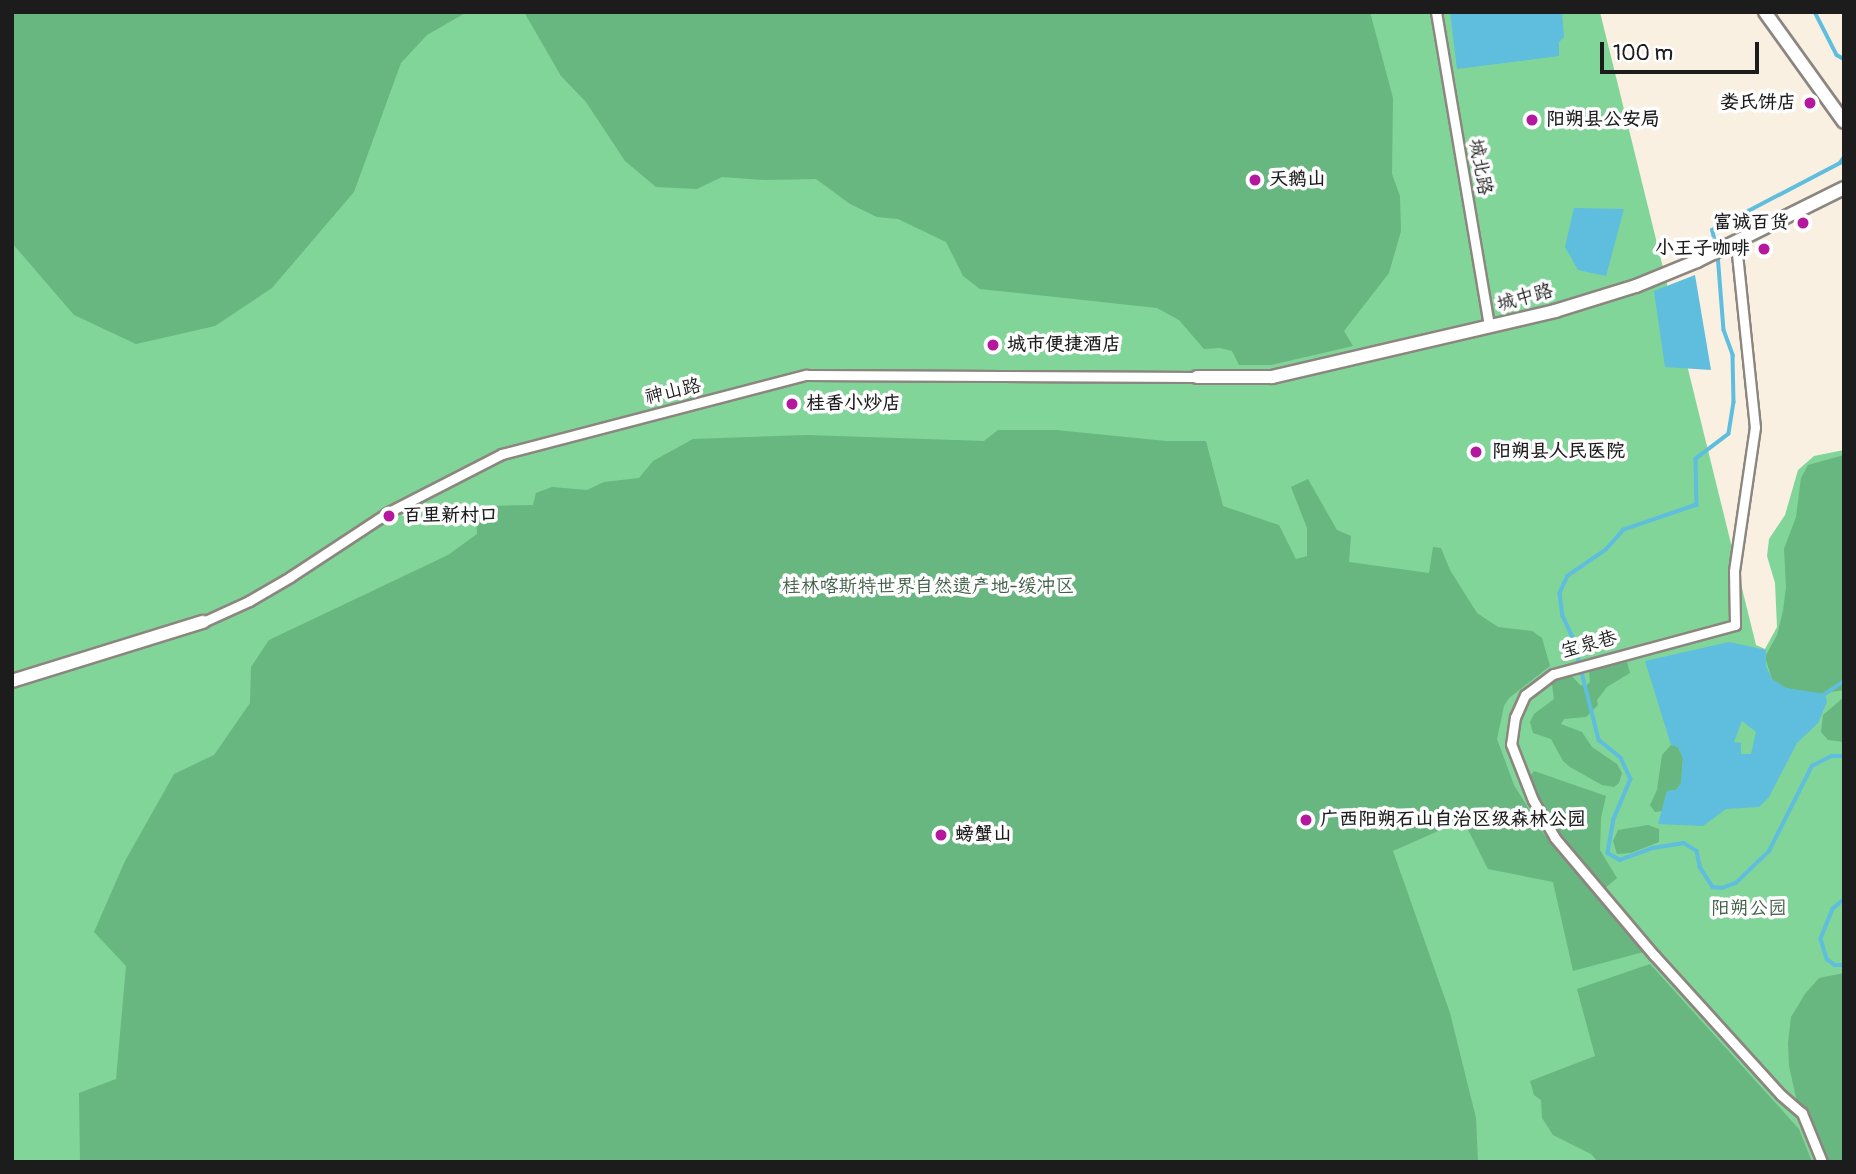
<!DOCTYPE html>
<html>
<head>
<meta charset="utf-8">
<style>
  body { margin:0 }
  #map { position:relative; width:1856px; height:1174px; overflow:hidden; background:#faf0e2; font-family:Pangolin,"LXGW WenKai TC",sans-serif }
  div>[style] { position:absolute }
  [style*='--x'] { left:calc(var(--x)*1px); top:calc(var(--y)*1px); width:calc(var(--w)*1px); rotate:calc(var(--a)*1deg) }
  .green>* { inset:0; background:#81d598 }
  .forest>* { inset:0; background:#68b680 }
  .water>* { inset:0; background:#5fbddd }
  .stream>* { height:3.5px; margin:-1.75px; padding:0 1.75px; transform-origin:1.75px; border-radius:1.75px; background:#5fbddd }
  .roads { filter:drop-shadow(2px 0 #8b867f) drop-shadow(-2px 0 #8b867f) drop-shadow(0 2px #8b867f) drop-shadow(0 -2px #8b867f) }
  .street>* { height:9px; margin:-4.5px; padding:0 4.5px; transform-origin:4.5px; border-radius:4.5px; background:#fff }
  .secondary>* { height:12px; margin:-6px; padding:0 6px; transform-origin:6px; border-radius:6px; background:#fff }
  .dots>* { width:19px; height:19px; translate:-50% -50%; box-sizing:border-box; border:4px solid #fff; border-radius:50% }
  span { translate:-50% -50%; white-space:nowrap; text-align:center; line-height:1.15; -webkit-text-stroke:7px #fff; paint-order:stroke }
  .poi-label { font-size:19px; color:#1c1c1c; font-weight:700 }
  .right { translate:-100% -50%; text-align:right }
  .left { translate:0 -50%; text-align:left }
  .street-label { font-size:19px; color:#1c1c1c }
  .park-label { font-size:19px; color:#3f5d47 }
  .frame { position:absolute; inset:0; border:14px solid #1c1c1c; pointer-events:none }
  .scale { position:absolute; left:1600px; top:42px; width:159px; height:32px; box-sizing:border-box; border:4px solid #1c1c1c; border-top:0; padding-left:9px; font-size:21px; line-height:24px; white-space:nowrap; color:#1c1c1c; -webkit-text-stroke:5px #fff; paint-order:stroke }
</style>
</head>
<body>
<div id="map">
  <div class="green">
    <i style="clip-path:polygon(12px 12px,1600px 12px,1756px 645px,1765px 649px,1777px 627px,1775px 583px,1767px 556px,1769px 539px,1785px 515px,1798px 470px,1814px 456px,1844px 450px,1844px 1162px,12px 1162px)"></i>
  </div>
  <div class="forest">
    <i style="clip-path:polygon(12px 12px,467px 12px,427px 35px,401px 63px,354px 192px,272px 288px,215px 326px,136px 344px,74px 315px,12px 243px)"></i>
    <i style="clip-path:polygon(524px 12px,1370px 12px,1393px 98px,1392px 174px,1400px 196px,1401px 231px,1389px 273px,1344px 331px,1353px 346px,1271px 365px,1239px 365px,1232px 351px,1220px 348px,1204px 349px,1179px 320px,1157px 308px,980px 289px,963px 276px,946px 242px,898px 219px,877px 217px,850px 204px,816px 179px,765px 180px,722px 177px,697px 189px,656px 187px,625px 161px,586px 102px,561px 76px)"></i>
    <i style="clip-path:polygon(998px 430px,1056px 430px,1166px 441px,1206px 441px,1223px 506px,1279px 525px,1296px 559px,1307px 556px,1307px 528px,1291px 487px,1308px 479px,1337px 530px,1351px 536px,1349px 562px,1429px 573px,1433px 547px,1441px 548px,1450px 570px,1477px 613px,1498px 627px,1532px 631px,1542px 638px,1550px 666px,1509px 698px,1504px 706px,1497px 739px,1514px 785px,1544px 834px,1647px 951px,1573px 971px,1553px 882px,1488px 869px,1463px 820px,1393px 851px,1450px 1013px,1476px 1118px,1478px 1162px,80px 1162px,79px 1093px,116px 1079px,126px 966px,94px 932px,125px 861px,174px 774px,214px 755px,250px 703px,251px 667px,269px 640px,448px 555px,477px 534px,476px 510px,486px 506px,533px 505px,536px 493px,552px 487px,587px 490px,604px 482px,639px 478px,653px 461px,693px 439px,807px 435px,984px 441px)"></i>
    <i style="clip-path:polygon(1844px 455px,1844px 690px,1819px 694px,1785px 688px,1772px 679px,1765px 657px,1777px 635px,1783px 611px,1786px 587px,1784px 549px,1796px 517px,1801px 478px,1808px 465px)"></i>
    <i style="clip-path:polygon(1627px 662px,1630px 673px,1607px 687px,1597px 700px,1598px 705px,1586px 717px,1564px 719px,1561px 724px,1582px 732px,1592px 747px,1617px 764px,1622px 773px,1619px 783px,1614px 787px,1602px 785px,1570px 767px,1563px 761px,1551px 739px,1533px 733px,1530px 722px,1534px 714px,1554px 699px,1552px 684px,1554px 677px,1570px 674px,1580px 685px,1586px 686px,1590px 682px,1589px 671px)"></i>
    <i style="clip-path:polygon(1844px 697px,1844px 742px,1828px 740px,1821px 732px,1823px 715px)"></i>
    <i style="clip-path:polygon(1671px 745px,1678px 747px,1683px 758px,1681px 783px,1676px 790px,1667px 791px,1662px 811px,1655px 812px,1650px 805px,1657px 790px,1662px 755px)"></i>
    <i style="clip-path:polygon(1534px 771px,1606px 796px,1601px 818px,1600px 850px,1617px 878px,1604px 889px,1558px 835px,1528px 779px)"></i>
    <i style="clip-path:polygon(1648px 825px,1659px 829px,1659px 842px,1631px 853px,1617px 854px,1613px 841px,1618px 830px)"></i>
    <i style="clip-path:polygon(1650px 964px,1799px 1129px,1812px 1162px,1598px 1162px,1591px 1154px,1553px 1135px,1542px 1118px,1541px 1100px,1534px 1095px,1530px 1081px,1595px 1056px,1577px 989px)"></i>
    <i style="clip-path:polygon(1844px 973px,1844px 1162px,1827px 1162px,1816px 1132px,1797px 1102px,1789px 1066px,1788px 1043px,1791px 1017px,1805px 994px,1819px 978px)"></i>
  </div>
  <div class="water">
    <i style="clip-path:polygon(1450px 12px,1562px 12px,1564px 37px,1559px 42px,1559px 56px,1457px 69px)"></i>
    <i style="clip-path:polygon(1574px 208px,1624px 209px,1606px 276px,1578px 270px,1565px 247px)"></i>
    <i style="clip-path:polygon(1695px 275px,1711px 370px,1665px 367px,1654px 291px)"></i>
    <i style="clip-path:polygon(evenodd,1729px 642px,1766px 650px,1766px 666px,1772px 679px,1786px 688px,1825px 694px,1827px 702px,1818px 723px,1797px 743px,1769px 797px,1759px 807px,1726px 809px,1703px 826px,1658px 824px,1667px 791px,1676px 790px,1681px 783px,1683px 758px,1678px 747px,1671px 745px,1645px 661px,1729px 642px,1742px 721px,1756px 732px,1751px 754px,1741px 754px,1741px 743px,1734px 742px,1742px 721px)"></i>
  </div>
  <div class="stream">
    <i style="--x:1815;--y:12;--w:48;--a:62.9"></i>
    <i style="--x:1837;--y:55;--w:8;--a:30"></i>
    <i style="--x:1716;--y:247;--w:17;--a:-103"></i>
    <i style="--x:1712;--y:230;--w:144;--a:-27.6"></i>
    <i style="--x:1840;--y:163;--w:7;--a:-56"></i>
    <i style="--x:1718;--y:254;--w:76;--a:85.5"></i>
    <i style="--x:1724;--y:330;--w:27;--a:70"></i>
    <i style="--x:1733;--y:355;--w:47;--a:88.8"></i>
    <i style="--x:1734;--y:402;--w:32;--a:99"></i>
    <i style="--x:1729;--y:434;--w:41;--a:142.9"></i>
    <i style="--x:1696;--y:459;--w:46;--a:88.8"></i>
    <i style="--x:1697;--y:505;--w:77;--a:161.1"></i>
    <i style="--x:1624;--y:530;--w:27;--a:132"></i>
    <i style="--x:1606;--y:550;--w:46;--a:145.6"></i>
    <i style="--x:1568;--y:576;--w:19;--a:115"></i>
    <i style="--x:1560;--y:593;--w:23;--a:83"></i>
    <i style="--x:1563;--y:616;--w:23;--a:65"></i>
    <i style="--x:1573;--y:637;--w:106;--a:75.8"></i>
    <i style="--x:1599;--y:740;--w:28;--a:39"></i>
    <i style="--x:1621;--y:758;--w:23;--a:65"></i>
    <i style="--x:1631;--y:779;--w:43;--a:113"></i>
    <i style="--x:1614;--y:819;--w:35;--a:100"></i>
    <i style="--x:1608;--y:853;--w:14;--a:30"></i>
    <i style="--x:1620;--y:860;--w:35;--a:-20"></i>
    <i style="--x:1653;--y:848;--w:31;--a:-9"></i>
    <i style="--x:1684;--y:843;--w:15;--a:32"></i>
    <i style="--x:1697;--y:851;--w:16;--a:79"></i>
    <i style="--x:1700;--y:867;--w:24;--a:57"></i>
    <i style="--x:1713;--y:887;--w:9;--a:6"></i>
    <i style="--x:1722;--y:888;--w:15;--a:-20"></i>
    <i style="--x:1736;--y:883;--w:46;--a:-44.1"></i>
    <i style="--x:1769;--y:851;--w:95;--a:-63.2"></i>
    <i style="--x:1812;--y:766;--w:22;--a:-27"></i>
    <i style="--x:1832;--y:756;--w:12;--a:0"></i>
    <i style="--x:1825;--y:694;--w:23;--a:-34"></i>
    <i style="--x:1844;--y:900;--w:14;--a:141"></i>
    <i style="--x:1833;--y:909;--w:32;--a:112"></i>
    <i style="--x:1821;--y:939;--w:21;--a:73"></i>
    <i style="--x:1827;--y:959;--w:10;--a:37"></i>
    <i style="--x:1835;--y:965;--w:9;--a:0"></i>
  </div>
  <div class="roads">
    <div class="street">
      <i style="--x:1436;--y:12;--w:319;--a:80.4"></i>
      <i style="--x:1736;--y:244;--w:184;--a:84.1"></i>
      <i style="--x:1755;--y:427;--w:146;--a:98.3"></i>
      <i style="--x:1734;--y:571;--w:54;--a:88.9"></i>
      <i style="--x:1735;--y:625;--w:188;--a:164.9"></i>
      <i style="--x:1553;--y:674;--w:35;--a:143"></i>
      <i style="--x:1525;--y:695;--w:24;--a:114"></i>
      <i style="--x:1515;--y:717;--w:27;--a:98"></i>
      <i style="--x:1511;--y:744;--w:60;--a:68.6"></i>
      <i style="--x:1533;--y:800;--w:44;--a:59.9"></i>
      <i style="--x:1555;--y:838;--w:153;--a:49.8"></i>
      <i style="--x:1654;--y:955;--w:189;--a:47.8"></i>
      <i style="--x:1781;--y:1095;--w:28;--a:41"></i>
      <i style="--x:1802;--y:1113;--w:53;--a:67.8"></i>
      <i style="--x:203;--y:622;--w:51;--a:-24.5"></i>
      <i style="--x:249;--y:601;--w:48;--a:-30.3"></i>
      <i style="--x:290;--y:577;--w:116;--a:-33.4"></i>
      <i style="--x:387;--y:513;--w:129;--a:-27.2"></i>
      <i style="--x:502;--y:454;--w:314;--a:-14.6"></i>
      <i style="--x:806;--y:375;--w:391;--a:0.3"></i>
    </div>
    <div class="secondary">
      <i style="--x:1765;--y:12;--w:135;--a:54.3"></i>
      <i style="--x:1197;--y:377;--w:75;--a:0"></i>
      <i style="--x:1272;--y:377;--w:291;--a:-13.1"></i>
      <i style="--x:1555;--y:311;--w:85;--a:-17.2"></i>
      <i style="--x:1636;--y:286;--w:66;--a:-22.3"></i>
      <i style="--x:1697;--y:261;--w:164;--a:-26.4"></i>
      <i style="--x:12;--y:681;--w:200;--a:-17.2"></i>
    </div>
  </div>
  <div class="dots">
    <i style="left:1810px;top:103px;background:#b5179e"></i>
    <i style="left:1532px;top:120px;background:#b5179e"></i>
    <i style="left:1255px;top:180px;background:#b5179e"></i>
    <i style="left:1803px;top:223px;background:#b5179e"></i>
    <i style="left:1764px;top:249px;background:#b5179e"></i>
    <i style="left:993px;top:345px;background:#b5179e"></i>
    <i style="left:792px;top:404px;background:#b5179e"></i>
    <i style="left:1476px;top:452px;background:#b5179e"></i>
    <i style="left:389px;top:516px;background:#b5179e"></i>
    <i style="left:1306px;top:820px;background:#b5179e"></i>
    <i style="left:941px;top:835px;background:#b5179e"></i>
  </div>
  <div class="poi-label">
    <span class="right" style="left:1796px;top:103px">娄氏饼店</span>
    <span class="left" style="left:1546px;top:120px">阳朔县公安局</span>
    <span class="left" style="left:1269px;top:180px">天鹅山</span>
    <span class="right" style="left:1789px;top:223px">富诚百货</span>
    <span class="right" style="left:1750px;top:249px">小王子咖啡</span>
    <span class="left" style="left:1007px;top:345px">城市便捷酒店</span>
    <span class="left" style="left:806px;top:404px">桂香小炒店</span>
    <span class="left" style="left:1492px;top:452px">阳朔县人民医院</span>
    <span class="left" style="left:403px;top:516px">百里新村口</span>
    <span class="left" style="left:1320px;top:820px">广西阳朔石山自治区级森林公园</span>
    <span class="left" style="left:955px;top:835px">螃蟹山</span>
  </div>
  <div class="street-label">
    <span style="left:1480px;top:167px;rotate:80deg">城北路</span>
    <span style="left:1525px;top:298px;rotate:-15deg">城中路</span>
    <span style="left:673px;top:392px;rotate:-13deg">神山路</span>
    <span style="left:1589px;top:645px;rotate:-15deg">宝泉巷</span>
  </div>
  <div class="park-label">
    <span style="left:928px;top:587px">桂林喀斯特世界自然遗产地-缓冲区</span>
    <span style="left:1749px;top:909px">阳朔公园</span>
  </div>
  <div class="frame"></div>
  <div class="scale">100 m</div>
</div>
</body>
</html>
